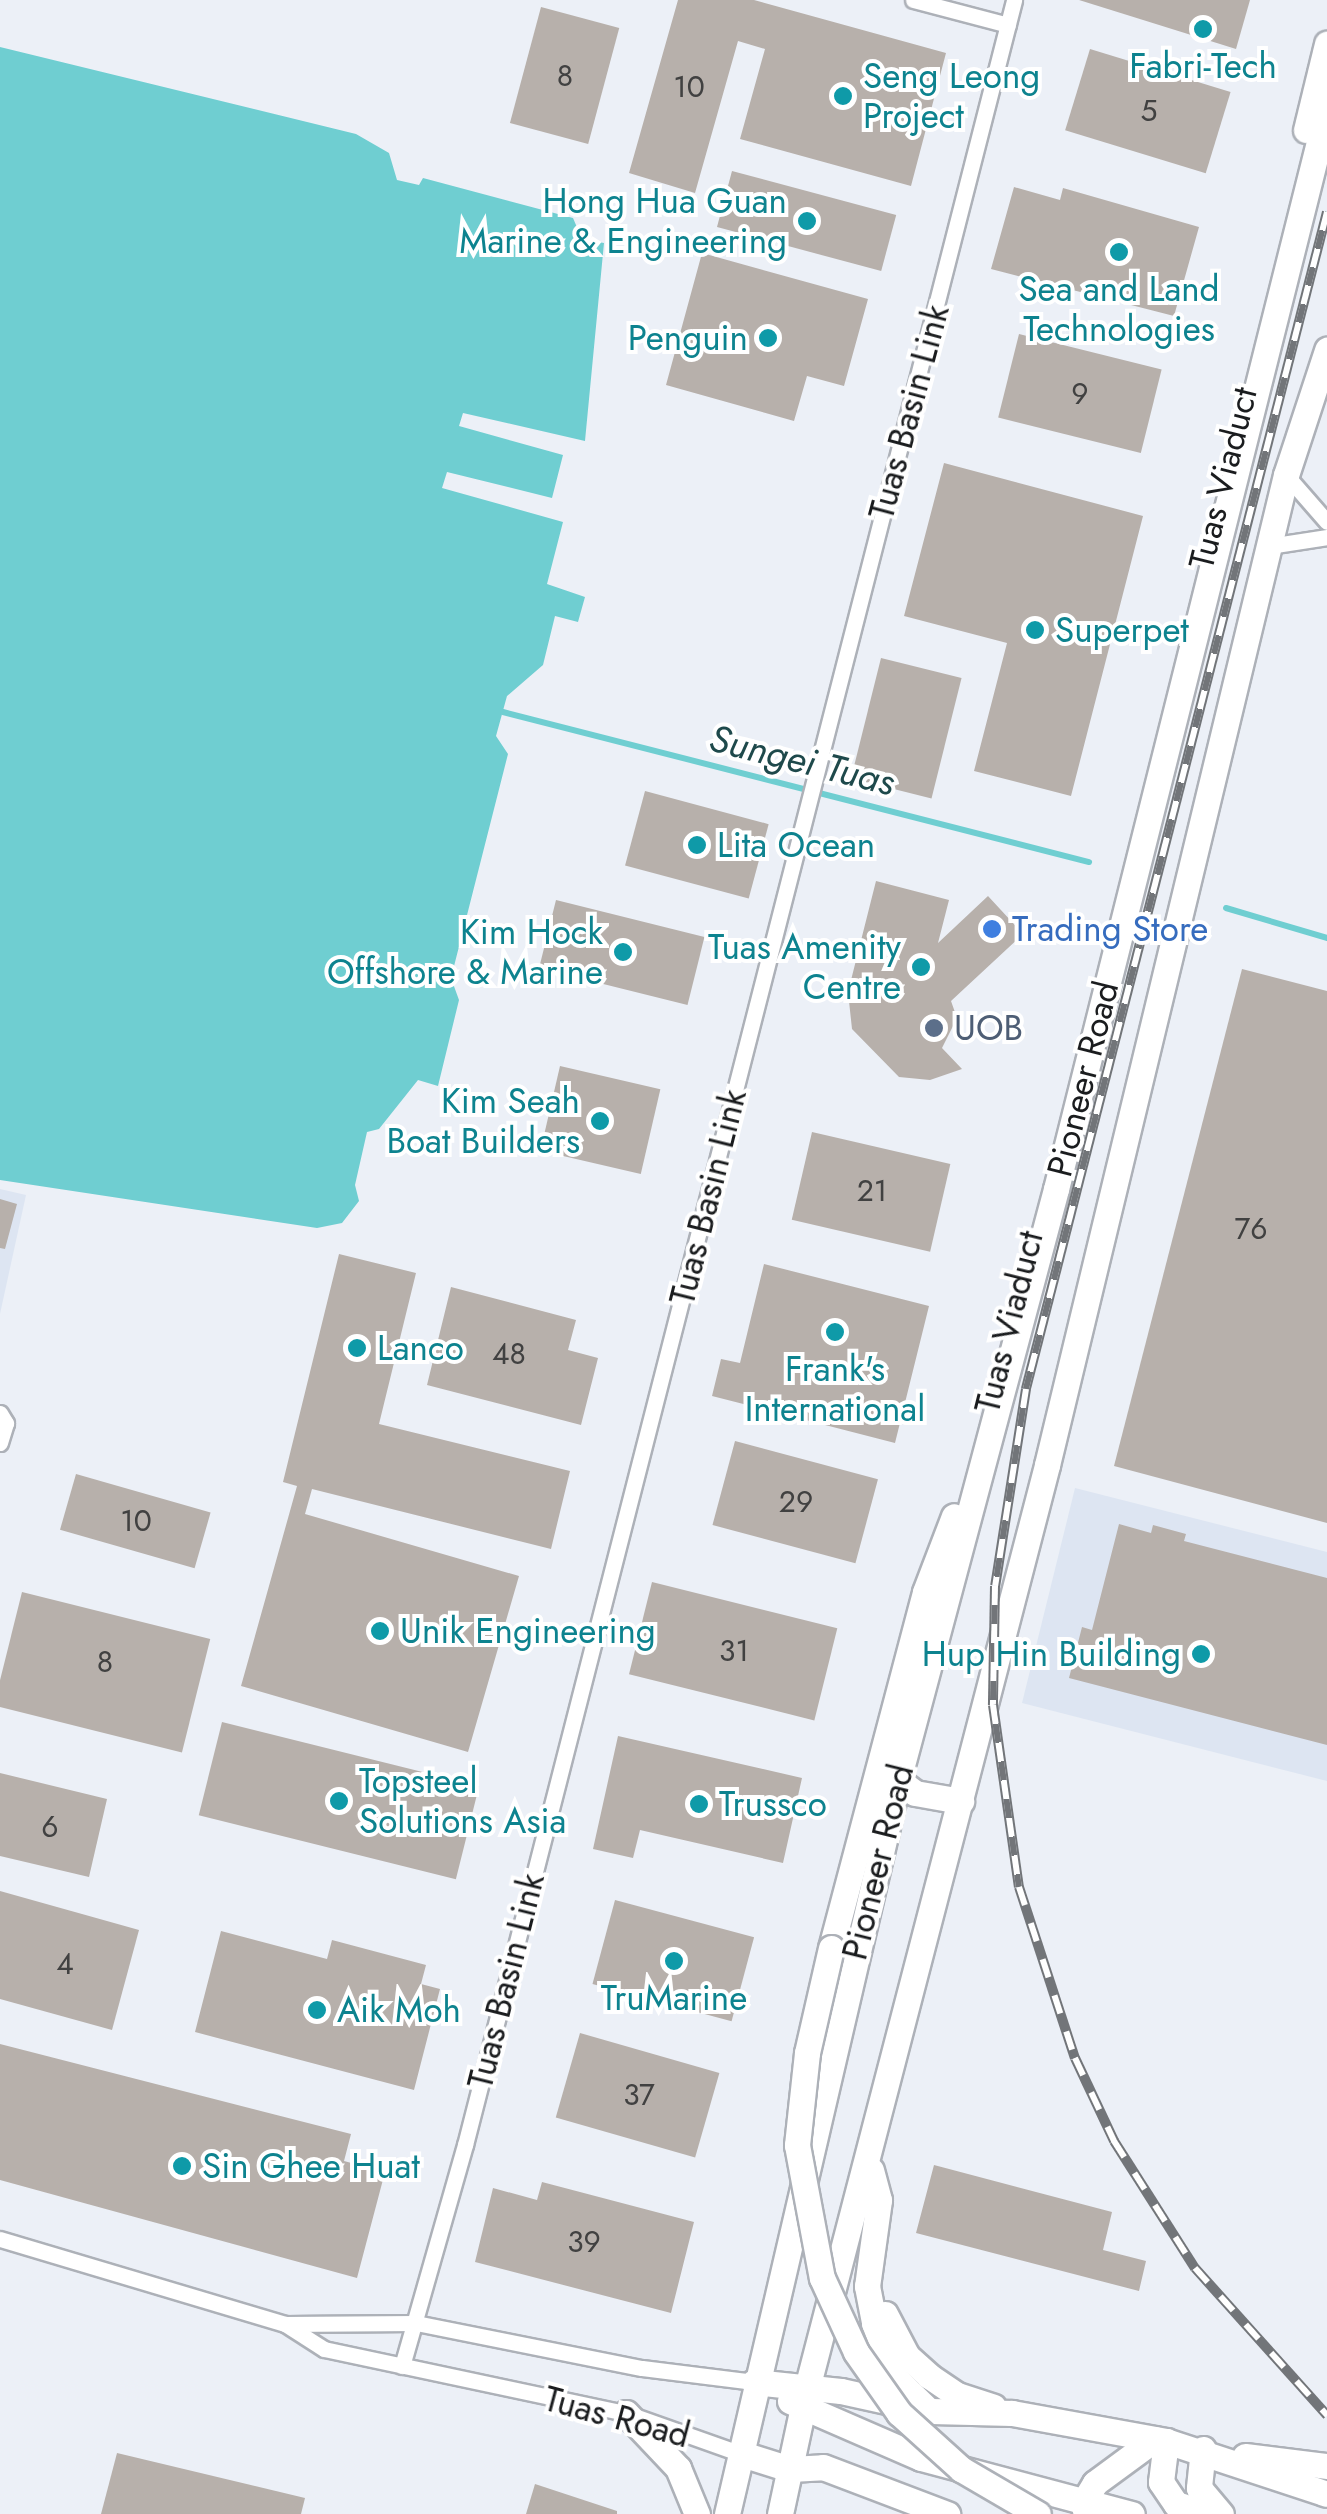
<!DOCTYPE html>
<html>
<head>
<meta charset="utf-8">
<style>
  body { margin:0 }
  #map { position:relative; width:1327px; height:2514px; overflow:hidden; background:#ecf0f7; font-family:Jost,sans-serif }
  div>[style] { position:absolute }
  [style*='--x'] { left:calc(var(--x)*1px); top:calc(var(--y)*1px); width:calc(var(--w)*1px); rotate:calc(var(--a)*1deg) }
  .built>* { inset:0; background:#dde5f2 }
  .water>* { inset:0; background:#6fced1 }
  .stream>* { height:6px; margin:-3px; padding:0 3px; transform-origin:3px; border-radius:3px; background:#6fced1 }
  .building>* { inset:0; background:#b7b0ab; transform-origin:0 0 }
  .roads { filter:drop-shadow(2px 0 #adb1b8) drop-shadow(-2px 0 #adb1b8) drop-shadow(0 2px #adb1b8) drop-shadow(0 -2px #adb1b8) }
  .minor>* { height:15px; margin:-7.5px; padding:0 7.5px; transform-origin:7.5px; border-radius:7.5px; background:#fff }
  .primary>* { height:25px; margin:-12.5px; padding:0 12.5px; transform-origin:12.5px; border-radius:12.5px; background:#fff }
  .rail>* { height:10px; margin-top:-5px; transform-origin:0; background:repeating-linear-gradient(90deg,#fff 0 19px,#727579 0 38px); box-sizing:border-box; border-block:2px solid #727579 }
  .bridges { filter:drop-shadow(2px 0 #adb1b8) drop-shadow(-2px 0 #adb1b8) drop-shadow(0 2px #adb1b8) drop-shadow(0 -2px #adb1b8) }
  .primary-bridge>* { height:25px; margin:-12.5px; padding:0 12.5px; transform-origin:12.5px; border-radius:12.5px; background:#fff }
  .dots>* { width:28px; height:28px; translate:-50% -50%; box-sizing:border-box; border:5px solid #fff; border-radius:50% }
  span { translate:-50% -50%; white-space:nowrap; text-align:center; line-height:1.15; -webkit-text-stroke:8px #fff; paint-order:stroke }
  .number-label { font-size:30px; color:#414141 }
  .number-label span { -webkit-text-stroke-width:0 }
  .culture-label { font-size:35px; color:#0d838f }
  .left { translate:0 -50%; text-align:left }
  .right { translate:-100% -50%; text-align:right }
  .street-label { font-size:35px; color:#1a1c1e }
  .shop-label { font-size:35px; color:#366cbe }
  .service-label { font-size:35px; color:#4e5e75 }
  .water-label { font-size:38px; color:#1e494b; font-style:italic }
</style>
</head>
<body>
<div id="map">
  <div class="built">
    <i style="clip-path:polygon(0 1189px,26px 1195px,0 1314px)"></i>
    <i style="clip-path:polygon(1075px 1488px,1327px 1552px,1327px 1781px,1022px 1703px)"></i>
  </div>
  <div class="water">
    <i style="clip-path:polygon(0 47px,356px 134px,389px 153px,397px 180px,419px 185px,423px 178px,573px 218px,582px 239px,604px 243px,585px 441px,463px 413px,459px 426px,563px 455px,552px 498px,447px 472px,442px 488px,563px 522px,547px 584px,585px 597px,578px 622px,555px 616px,543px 665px,507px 696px,496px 736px,508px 754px,451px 978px,459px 1000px,438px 1086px,418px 1080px,379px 1129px,367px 1132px,355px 1185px,359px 1201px,342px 1223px,317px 1228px,0 1180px)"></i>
  </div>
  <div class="stream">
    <i style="--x:503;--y:712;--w:605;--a:14.36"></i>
    <i style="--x:1226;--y:908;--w:105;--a:16.5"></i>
  </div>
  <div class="building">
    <i style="clip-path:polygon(678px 0,754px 0,946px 53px,911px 186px,740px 139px,765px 49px,738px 41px,695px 193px,629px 173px)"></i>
    <i style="clip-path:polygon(1079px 0,1250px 0,1236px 49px)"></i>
    <i style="left:541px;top:7px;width:81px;height:120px;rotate:15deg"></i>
    <i style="left:1090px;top:49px;width:147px;height:85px;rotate:17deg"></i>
    <i style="left:732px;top:171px;width:170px;height:58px;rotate:15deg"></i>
    <i style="clip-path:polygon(1014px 187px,1060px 200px,1063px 188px,1199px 227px,1174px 316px,991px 269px)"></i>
    <i style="clip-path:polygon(702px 253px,868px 299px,844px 386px,807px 376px,794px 421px,666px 385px)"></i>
    <i style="left:1019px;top:334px;width:147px;height:86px;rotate:14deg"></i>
    <i style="clip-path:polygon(944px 463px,1143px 516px,1071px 796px,974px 771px,1007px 643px,904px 616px)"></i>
    <i style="left:881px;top:658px;width:83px;height:124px;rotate:14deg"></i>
    <i style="left:645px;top:791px;width:128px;height:77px;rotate:15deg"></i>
    <i style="clip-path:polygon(876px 881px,949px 900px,938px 943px,988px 896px,1023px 934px,951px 1001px,957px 1018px,942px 1048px,962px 1069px,930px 1080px,899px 1077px,852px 1029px,848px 992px)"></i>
    <i style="left:556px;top:900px;width:153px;height:70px;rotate:14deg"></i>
    <i style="clip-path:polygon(1242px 969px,1327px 991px,1327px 1523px,1114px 1466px)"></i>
    <i style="left:560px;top:1066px;width:103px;height:87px;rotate:13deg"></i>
    <i style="left:812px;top:1132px;width:142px;height:90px;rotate:13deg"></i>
    <i style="clip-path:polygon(0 1199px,17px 1204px,5px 1249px,0 1248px)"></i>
    <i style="clip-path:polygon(339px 1254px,416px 1273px,379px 1424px,570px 1471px,551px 1549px,312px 1489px,305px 1514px,519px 1576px,468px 1752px,241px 1686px,297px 1486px,283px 1482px)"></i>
    <i style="clip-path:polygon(764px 1264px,929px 1306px,895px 1443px,712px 1396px,721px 1359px,740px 1363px)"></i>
    <i style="clip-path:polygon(451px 1287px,576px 1320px,568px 1350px,598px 1358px,581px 1425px,427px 1385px)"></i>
    <i style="left:735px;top:1441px;width:148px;height:87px;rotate:15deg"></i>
    <i style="left:76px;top:1474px;width:140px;height:58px;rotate:16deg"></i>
    <i style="clip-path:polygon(1119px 1524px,1151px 1533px,1153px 1525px,1186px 1534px,1184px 1541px,1327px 1578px,1327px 1745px,1069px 1678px,1082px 1627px,1092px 1630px)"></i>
    <i style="left:652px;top:1582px;width:191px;height:95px;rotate:14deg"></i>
    <i style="left:22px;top:1592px;width:194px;height:117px;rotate:14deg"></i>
    <i style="left:222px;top:1722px;width:265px;height:96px;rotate:14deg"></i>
    <i style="clip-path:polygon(618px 1736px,802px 1778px,783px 1863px,640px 1830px,633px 1858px,593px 1849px)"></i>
    <i style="clip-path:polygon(0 1773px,107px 1799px,89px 1877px,0 1856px)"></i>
    <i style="clip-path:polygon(0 1891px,139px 1930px,112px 2030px,0 1999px)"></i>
    <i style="left:615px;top:1900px;width:144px;height:87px;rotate:15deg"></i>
    <i style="clip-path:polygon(221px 1931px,327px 1959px,332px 1940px,426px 1965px,421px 1984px,440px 1989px,414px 2090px,195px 2032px)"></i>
    <i style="left:580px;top:2033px;width:145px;height:88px;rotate:16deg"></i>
    <i style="clip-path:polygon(0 2044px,351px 2134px,344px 2161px,385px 2172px,357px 2278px,0 2180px)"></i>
    <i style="clip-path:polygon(934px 2165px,1112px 2212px,1103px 2250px,1146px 2261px,1139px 2291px,916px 2233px)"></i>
    <i style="clip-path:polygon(542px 2182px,694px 2222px,671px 2313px,475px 2262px,493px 2188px,537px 2200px)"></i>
    <i style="clip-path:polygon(117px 2453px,305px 2498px,301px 2514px,101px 2514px)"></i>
    <i style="clip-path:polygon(535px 2484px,617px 2511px,617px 2514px,526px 2514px)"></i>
  </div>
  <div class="roads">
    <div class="minor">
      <i style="--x:913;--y:0;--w:98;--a:14.7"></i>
      <i style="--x:1286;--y:475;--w:62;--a:48.9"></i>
      <i style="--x:1269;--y:546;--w:59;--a:-8.8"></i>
      <i style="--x:0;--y:1413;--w:12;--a:59"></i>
      <i style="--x:6;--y:1423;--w:21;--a:107"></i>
      <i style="--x:0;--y:2239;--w:297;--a:16.6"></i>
      <i style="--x:285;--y:2324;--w:46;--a:32.7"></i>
      <i style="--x:324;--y:2349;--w:309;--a:12"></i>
      <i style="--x:626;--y:2413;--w:123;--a:19.5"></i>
      <i style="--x:285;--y:2324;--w:131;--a:-0.4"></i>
      <i style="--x:416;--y:2323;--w:230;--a:11.3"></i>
      <i style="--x:642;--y:2368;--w:113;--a:7.1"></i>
      <i style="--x:402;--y:2366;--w:230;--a:-74.1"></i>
      <i style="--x:465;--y:2145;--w:2214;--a:-75.64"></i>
    </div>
    <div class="primary">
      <i style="--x:1306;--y:130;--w:89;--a:-76.3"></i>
      <i style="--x:898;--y:1780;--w:21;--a:37"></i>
      <i style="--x:915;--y:1793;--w:47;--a:9.9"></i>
      <i style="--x:831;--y:1948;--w:368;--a:-75.2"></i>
      <i style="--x:925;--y:1592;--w:81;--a:-69.1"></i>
      <i style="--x:871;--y:2170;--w:31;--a:75"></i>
      <i style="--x:879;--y:2200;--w:87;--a:97.9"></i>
      <i style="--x:867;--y:2286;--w:38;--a:79"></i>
      <i style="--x:874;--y:2323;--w:59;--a:69.1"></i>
      <i style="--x:895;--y:2378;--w:45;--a:44.1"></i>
      <i style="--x:885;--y:2314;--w:47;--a:62.4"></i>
      <i style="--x:907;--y:2356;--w:30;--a:42"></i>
      <i style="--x:929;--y:2376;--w:34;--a:34"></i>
      <i style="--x:957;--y:2395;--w:38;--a:18"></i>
      <i style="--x:754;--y:2382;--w:87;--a:5.9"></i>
      <i style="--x:841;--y:2391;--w:92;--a:12.5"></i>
      <i style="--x:931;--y:2411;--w:81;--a:1.4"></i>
      <i style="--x:1012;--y:2413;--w:157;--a:10.3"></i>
      <i style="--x:1166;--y:2441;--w:169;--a:18.2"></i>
      <i style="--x:790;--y:2401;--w:143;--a:23.5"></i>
      <i style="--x:921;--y:2458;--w:218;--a:14.9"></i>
      <i style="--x:626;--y:2413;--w:76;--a:46.6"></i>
      <i style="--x:678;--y:2468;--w:50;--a:67.6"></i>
      <i style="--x:1166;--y:2441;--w:41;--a:97"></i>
      <i style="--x:1161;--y:2482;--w:27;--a:56"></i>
      <i style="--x:1176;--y:2504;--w:32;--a:18"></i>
      <i style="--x:1203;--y:2449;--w:39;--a:96"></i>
      <i style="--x:1199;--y:2488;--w:34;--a:50"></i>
      <i style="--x:742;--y:2454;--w:50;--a:17.4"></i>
      <i style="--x:790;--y:2469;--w:33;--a:-3"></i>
      <i style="--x:823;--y:2467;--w:133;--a:20.8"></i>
      <i style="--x:1245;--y:2456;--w:83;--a:7"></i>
      <i style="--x:727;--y:2514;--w:754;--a:-76.89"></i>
      <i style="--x:898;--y:1780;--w:612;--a:-75.03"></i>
      <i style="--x:1056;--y:1189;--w:1113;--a:-75.9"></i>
      <i style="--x:780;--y:2514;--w:129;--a:-77.9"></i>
      <i style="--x:807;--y:2388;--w:954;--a:-75.42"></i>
      <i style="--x:1047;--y:1465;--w:1018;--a:-76.43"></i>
      <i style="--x:1286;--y:475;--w:132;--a:-71.8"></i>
      <i style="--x:1086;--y:2514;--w:11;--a:-105"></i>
      <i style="--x:1083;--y:2503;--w:23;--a:-59"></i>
      <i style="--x:1095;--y:2483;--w:74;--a:-36.3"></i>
    </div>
  </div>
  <div class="rail">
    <i style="--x:1327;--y:212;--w:1215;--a:104.35"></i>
    <i style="--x:1026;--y:1389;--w:199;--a:98.9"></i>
    <i style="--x:995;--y:1586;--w:119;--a:91"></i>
    <i style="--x:993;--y:1705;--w:184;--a:81.9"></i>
    <i style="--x:1019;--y:1887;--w:180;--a:71.9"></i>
    <i style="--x:1075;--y:2058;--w:92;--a:64.8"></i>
    <i style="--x:1114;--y:2141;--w:151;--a:57.5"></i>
    <i style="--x:1195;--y:2268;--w:198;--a:48.1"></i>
  </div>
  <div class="bridges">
    <div class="primary-bridge">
      <i style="--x:831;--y:1948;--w:108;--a:102.9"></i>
      <i style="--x:807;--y:2053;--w:93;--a:96.2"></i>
      <i style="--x:797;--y:2145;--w:135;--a:79.4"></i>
      <i style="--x:822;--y:2278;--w:81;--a:65.3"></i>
      <i style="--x:856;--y:2352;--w:75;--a:54.8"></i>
      <i style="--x:899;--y:2413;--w:84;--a:42.1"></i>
      <i style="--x:961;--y:2469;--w:89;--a:30.3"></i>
    </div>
  </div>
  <div class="dots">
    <i style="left:1203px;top:29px;background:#0f9aa8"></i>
    <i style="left:843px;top:96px;background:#0f9aa8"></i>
    <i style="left:807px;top:221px;background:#0f9aa8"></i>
    <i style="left:1119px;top:252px;background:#0f9aa8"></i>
    <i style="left:768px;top:338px;background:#0f9aa8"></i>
    <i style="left:1035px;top:630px;background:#0f9aa8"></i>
    <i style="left:697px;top:845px;background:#0f9aa8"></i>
    <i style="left:992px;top:929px;background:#3f7fe0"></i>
    <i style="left:623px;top:952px;background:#0f9aa8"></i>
    <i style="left:921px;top:967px;background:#0f9aa8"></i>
    <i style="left:934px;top:1028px;background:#5c6f8a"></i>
    <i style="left:600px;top:1121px;background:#0f9aa8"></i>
    <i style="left:835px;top:1332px;background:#0f9aa8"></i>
    <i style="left:357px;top:1348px;background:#0f9aa8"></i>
    <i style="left:380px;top:1631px;background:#0f9aa8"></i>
    <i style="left:1201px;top:1654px;background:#0f9aa8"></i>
    <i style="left:339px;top:1801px;background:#0f9aa8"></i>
    <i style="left:699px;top:1804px;background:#0f9aa8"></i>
    <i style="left:674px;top:1961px;background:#0f9aa8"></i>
    <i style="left:317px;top:2010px;background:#0f9aa8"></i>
    <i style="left:182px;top:2166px;background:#0f9aa8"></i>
  </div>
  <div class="number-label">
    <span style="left:565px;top:76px">8</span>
    <span style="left:689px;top:87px">10</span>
    <span style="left:1149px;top:111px">5</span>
    <span style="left:1080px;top:394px">9</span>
    <span style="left:872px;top:1191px">21</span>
    <span style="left:1251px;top:1229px">76</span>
    <span style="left:509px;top:1354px">48</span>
    <span style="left:796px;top:1502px">29</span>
    <span style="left:136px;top:1521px">10</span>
    <span style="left:734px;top:1651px">31</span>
    <span style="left:105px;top:1662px">8</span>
    <span style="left:50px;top:1827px">6</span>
    <span style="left:65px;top:1964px">4</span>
    <span style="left:639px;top:2095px">37</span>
    <span style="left:584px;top:2242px">39</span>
  </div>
  <div class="culture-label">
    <span style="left:1203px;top:66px">Fabri-Tech</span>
    <span class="left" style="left:863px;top:96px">Seng Leong<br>Project</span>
    <span class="right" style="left:787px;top:221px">Hong Hua Guan<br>Marine &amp; Engineering</span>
    <span style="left:1119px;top:309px">Sea and Land<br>Technologies</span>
    <span class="right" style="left:748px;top:338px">Penguin</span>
    <span class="left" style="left:1055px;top:630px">Superpet</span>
    <span class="left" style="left:717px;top:845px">Lita Ocean</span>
    <span class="right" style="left:603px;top:952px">Kim Hock<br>Offshore &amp; Marine</span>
    <span class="right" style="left:901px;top:967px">Tuas Amenity<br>Centre</span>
    <span class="right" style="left:580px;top:1121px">Kim Seah<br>Boat Builders</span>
    <span class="left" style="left:377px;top:1348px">Lanco</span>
    <span style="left:835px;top:1389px">Frank's<br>International</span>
    <span class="left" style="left:400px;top:1631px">Unik Engineering</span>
    <span class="right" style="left:1181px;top:1654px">Hup Hin Building</span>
    <span class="left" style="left:359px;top:1801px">Topsteel<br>Solutions Asia</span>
    <span class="left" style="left:719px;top:1804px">Trussco</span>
    <span style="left:674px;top:1998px">TruMarine</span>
    <span class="left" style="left:337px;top:2010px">Aik Moh</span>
    <span class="left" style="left:202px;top:2166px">Sin Ghee Huat</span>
  </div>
  <div class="street-label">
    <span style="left:909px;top:412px;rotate:-75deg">Tuas Basin Link</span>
    <span style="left:1223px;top:478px;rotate:-76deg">Tuas Viaduct</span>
    <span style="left:1083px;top:1079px;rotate:-76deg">Pioneer Road</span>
    <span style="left:708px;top:1197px;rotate:-76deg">Tuas Basin Link</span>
    <span style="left:1009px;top:1322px;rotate:-76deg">Tuas Viaduct</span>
    <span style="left:878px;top:1862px;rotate:-76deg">Pioneer Road</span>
    <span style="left:506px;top:1981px;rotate:-76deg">Tuas Basin Link</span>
    <span style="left:617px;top:2417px;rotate:15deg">Tuas Road</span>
  </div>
  <div class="shop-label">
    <span class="left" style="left:1012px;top:929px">Trading Store</span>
  </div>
  <div class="service-label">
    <span class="left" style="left:954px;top:1028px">UOB</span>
  </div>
  <div class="water-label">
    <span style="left:802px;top:760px;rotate:14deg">Sungei Tuas</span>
  </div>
</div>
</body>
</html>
